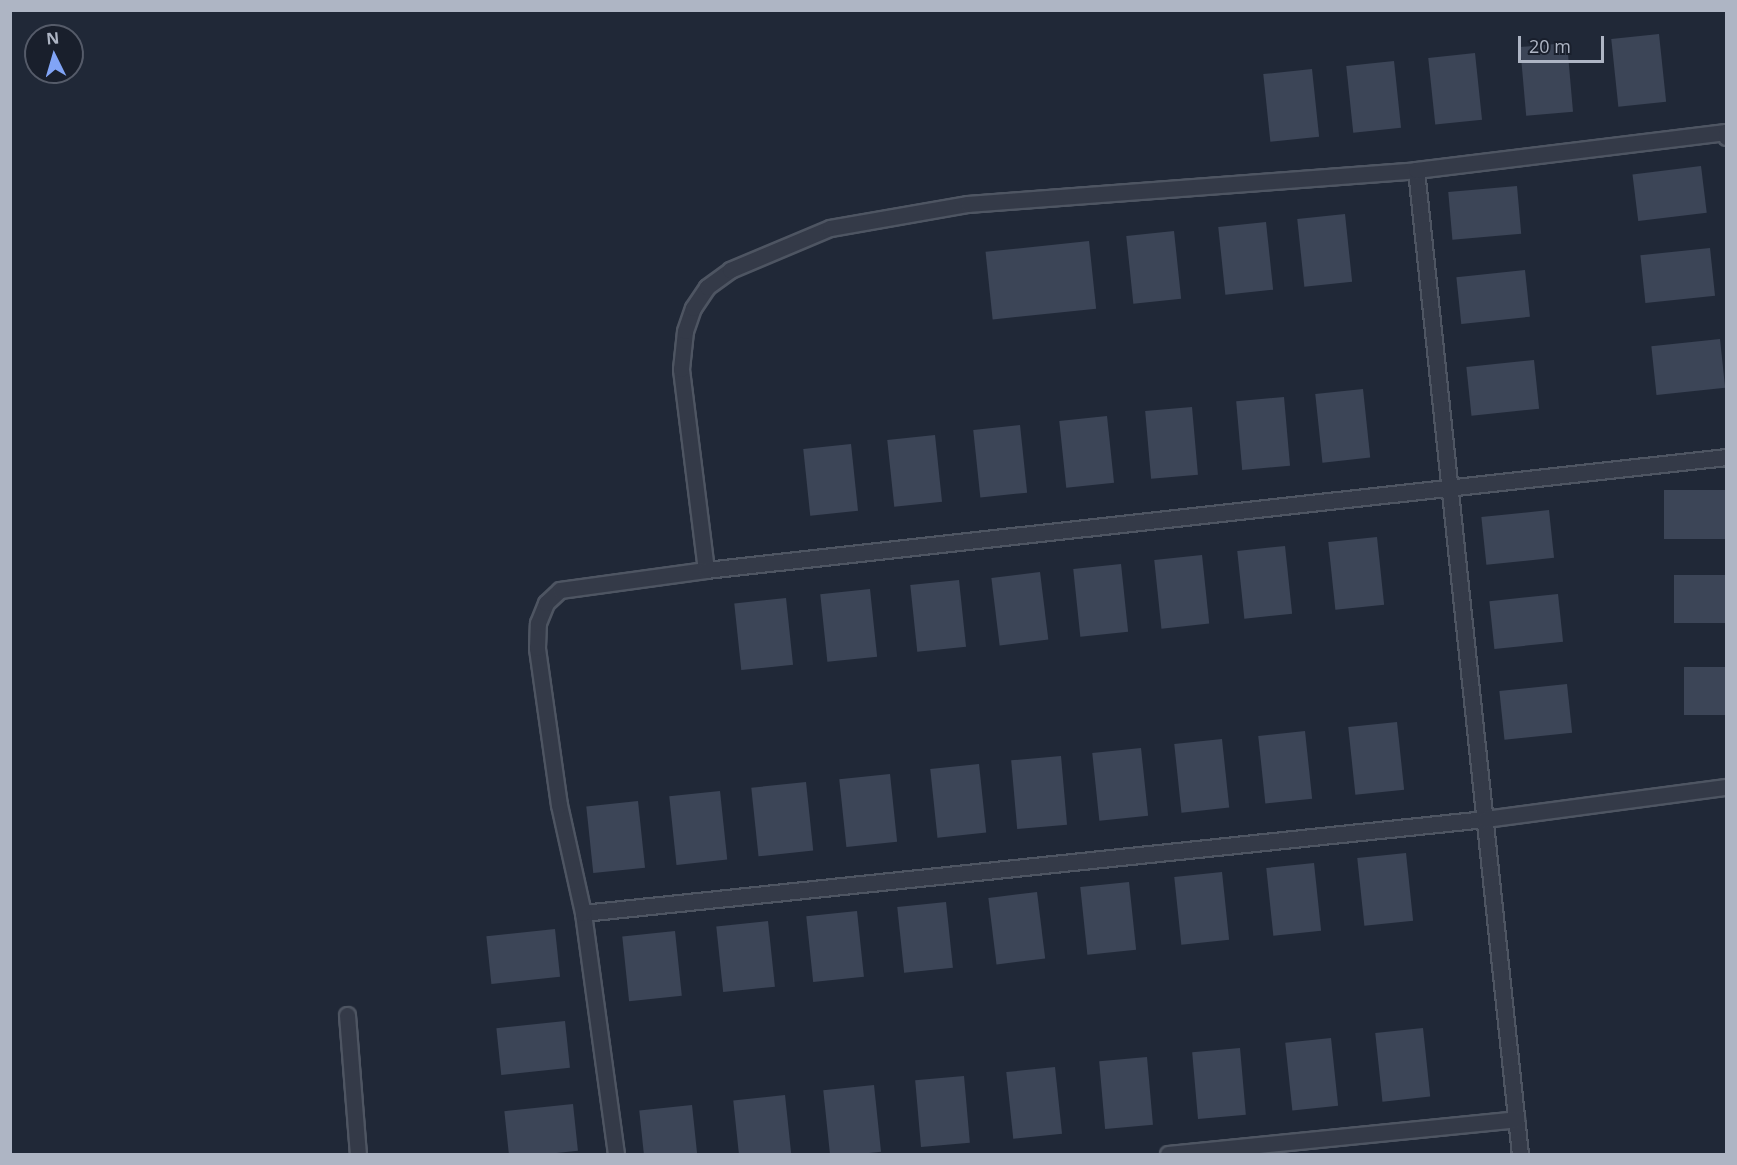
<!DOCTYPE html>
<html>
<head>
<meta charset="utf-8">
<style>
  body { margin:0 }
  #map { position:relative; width:1737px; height:1165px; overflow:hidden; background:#202837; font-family:"Open Sans",sans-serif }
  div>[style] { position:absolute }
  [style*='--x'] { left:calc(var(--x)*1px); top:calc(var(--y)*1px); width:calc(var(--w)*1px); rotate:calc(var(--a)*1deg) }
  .building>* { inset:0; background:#3c4557; transform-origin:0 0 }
  .roads { filter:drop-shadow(2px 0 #4e5562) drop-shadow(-2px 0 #4e5562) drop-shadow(0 2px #4e5562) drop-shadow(0 -2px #4e5562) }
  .lane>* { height:15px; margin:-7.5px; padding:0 7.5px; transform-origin:7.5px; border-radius:7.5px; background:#343a48 }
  span { translate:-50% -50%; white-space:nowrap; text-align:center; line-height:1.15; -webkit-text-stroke:5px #191f2c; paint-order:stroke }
  .frame { position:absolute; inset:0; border:12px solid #aeb5c4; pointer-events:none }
  .north { position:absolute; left:24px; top:24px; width:60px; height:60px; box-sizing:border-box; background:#191f2c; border:2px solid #555b69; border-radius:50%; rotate:355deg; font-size:16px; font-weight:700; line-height:24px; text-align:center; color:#aeb5c4 }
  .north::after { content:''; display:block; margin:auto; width:21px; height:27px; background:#81a4f6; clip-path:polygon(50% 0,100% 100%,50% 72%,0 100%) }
  .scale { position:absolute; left:1518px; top:36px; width:86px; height:27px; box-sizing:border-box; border:3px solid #aeb5c4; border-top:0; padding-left:8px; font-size:18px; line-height:21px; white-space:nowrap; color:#aeb5c4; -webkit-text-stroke:4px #191f2c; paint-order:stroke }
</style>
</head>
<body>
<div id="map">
  <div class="building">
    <i style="left:1659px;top:34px;width:68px;height:48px;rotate:84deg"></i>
    <i style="left:1567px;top:43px;width:69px;height:47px;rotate:85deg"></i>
    <i style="left:1475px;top:53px;width:67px;height:47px;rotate:84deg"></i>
    <i style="left:1394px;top:61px;width:67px;height:48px;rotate:84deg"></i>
    <i style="left:1312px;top:69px;width:68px;height:49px;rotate:84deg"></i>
    <i style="left:1701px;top:166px;width:47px;height:69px;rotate:83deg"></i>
    <i style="left:1517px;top:186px;width:48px;height:69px;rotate:85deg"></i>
    <i style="left:1345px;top:214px;width:68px;height:48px;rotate:84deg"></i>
    <i style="left:1266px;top:222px;width:68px;height:48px;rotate:84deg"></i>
    <i style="left:1174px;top:231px;width:68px;height:48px;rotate:84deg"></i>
    <i style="left:1089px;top:241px;width:68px;height:104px;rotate:84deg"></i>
    <i style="left:1710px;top:248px;width:48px;height:70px;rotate:84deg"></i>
    <i style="left:1525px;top:270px;width:47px;height:69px;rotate:84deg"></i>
    <i style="left:1720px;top:339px;width:49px;height:69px;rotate:84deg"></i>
    <i style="left:1534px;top:360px;width:49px;height:68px;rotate:84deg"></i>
    <i style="left:1363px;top:389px;width:69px;height:48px;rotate:84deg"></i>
    <i style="left:1284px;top:397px;width:69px;height:48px;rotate:85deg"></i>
    <i style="left:1192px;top:407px;width:68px;height:47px;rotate:85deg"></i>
    <i style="left:1107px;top:416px;width:67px;height:48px;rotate:84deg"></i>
    <i style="left:1020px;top:425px;width:68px;height:47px;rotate:84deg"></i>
    <i style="left:935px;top:435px;width:67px;height:48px;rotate:84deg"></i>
    <i style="left:851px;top:444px;width:67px;height:48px;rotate:84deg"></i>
    <i style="left:1726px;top:490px;width:49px;height:62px;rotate:90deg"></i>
    <i style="left:1549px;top:510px;width:48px;height:68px;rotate:84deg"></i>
    <i style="left:1377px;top:537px;width:68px;height:49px;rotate:84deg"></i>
    <i style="left:1285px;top:546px;width:68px;height:48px;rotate:84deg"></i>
    <i style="left:1202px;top:555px;width:69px;height:48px;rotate:84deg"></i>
    <i style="left:1121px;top:564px;width:68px;height:48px;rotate:84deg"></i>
    <i style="left:1040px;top:572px;width:68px;height:49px;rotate:83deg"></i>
    <i style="left:1726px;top:575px;width:48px;height:52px;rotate:90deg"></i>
    <i style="left:959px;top:580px;width:67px;height:49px;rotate:84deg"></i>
    <i style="left:870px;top:589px;width:68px;height:50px;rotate:84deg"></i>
    <i style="left:1558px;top:594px;width:48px;height:69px;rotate:84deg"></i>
    <i style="left:786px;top:598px;width:67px;height:52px;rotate:84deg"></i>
    <i style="left:1726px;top:667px;width:48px;height:42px;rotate:90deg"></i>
    <i style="left:1567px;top:684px;width:49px;height:68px;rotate:84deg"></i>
    <i style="left:1397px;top:722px;width:68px;height:49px;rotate:84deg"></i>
    <i style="left:1305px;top:731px;width:68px;height:47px;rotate:84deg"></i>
    <i style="left:1222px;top:739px;width:69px;height:48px;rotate:84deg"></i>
    <i style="left:1141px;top:748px;width:68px;height:49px;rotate:84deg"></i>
    <i style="left:1061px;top:756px;width:69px;height:50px;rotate:85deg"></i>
    <i style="left:979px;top:764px;width:69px;height:49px;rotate:84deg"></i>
    <i style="left:890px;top:774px;width:68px;height:51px;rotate:84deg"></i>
    <i style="left:806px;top:782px;width:69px;height:55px;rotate:84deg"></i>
    <i style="left:720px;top:791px;width:69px;height:51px;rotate:84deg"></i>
    <i style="left:638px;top:801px;width:67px;height:52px;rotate:84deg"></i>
    <i style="left:1406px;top:853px;width:68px;height:49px;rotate:84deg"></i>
    <i style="left:1314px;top:863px;width:68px;height:48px;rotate:84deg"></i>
    <i style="left:1222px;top:872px;width:68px;height:48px;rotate:84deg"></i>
    <i style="left:1129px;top:882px;width:68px;height:49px;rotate:84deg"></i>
    <i style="left:1037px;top:892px;width:67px;height:49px;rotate:83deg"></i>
    <i style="left:946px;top:902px;width:66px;height:49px;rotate:84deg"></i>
    <i style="left:857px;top:911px;width:66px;height:51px;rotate:84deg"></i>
    <i style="left:768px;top:921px;width:66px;height:52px;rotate:84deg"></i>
    <i style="left:555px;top:929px;width:48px;height:69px;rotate:84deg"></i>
    <i style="left:675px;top:931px;width:65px;height:53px;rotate:84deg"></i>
    <i style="left:565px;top:1021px;width:47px;height:69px;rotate:84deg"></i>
    <i style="left:1423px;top:1028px;width:69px;height:48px;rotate:84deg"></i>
    <i style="left:1331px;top:1038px;width:68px;height:46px;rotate:84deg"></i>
    <i style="left:1240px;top:1048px;width:67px;height:48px;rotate:85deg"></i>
    <i style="left:1147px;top:1057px;width:68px;height:48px;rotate:85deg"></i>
    <i style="left:1055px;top:1067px;width:67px;height:49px;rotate:84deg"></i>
    <i style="left:964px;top:1076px;width:67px;height:49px;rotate:85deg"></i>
    <i style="left:874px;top:1085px;width:67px;height:51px;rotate:84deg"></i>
    <i style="left:785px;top:1095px;width:59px;height:52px;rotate:84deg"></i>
    <i style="left:573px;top:1104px;width:47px;height:69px;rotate:84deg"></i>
    <i style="left:692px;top:1105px;width:49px;height:53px;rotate:84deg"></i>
  </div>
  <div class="roads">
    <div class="lane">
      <i style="--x:1416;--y:170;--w:989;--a:83.97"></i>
      <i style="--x:706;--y:570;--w:203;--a:-97.1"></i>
      <i style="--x:681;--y:369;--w:38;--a:-84"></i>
      <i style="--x:685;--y:331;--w:24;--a:-71"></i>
      <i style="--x:693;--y:308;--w:25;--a:-56"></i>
      <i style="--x:707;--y:287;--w:29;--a:-36"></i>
      <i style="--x:730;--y:270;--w:108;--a:-22.8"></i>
      <i style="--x:830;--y:228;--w:140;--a:-9.9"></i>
      <i style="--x:968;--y:204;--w:449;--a:-4.3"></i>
      <i style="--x:1416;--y:170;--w:312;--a:-7"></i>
      <i style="--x:1726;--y:132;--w:5;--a:90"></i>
      <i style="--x:583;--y:913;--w:907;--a:-5.95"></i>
      <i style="--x:1485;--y:819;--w:243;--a:-7.6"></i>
      <i style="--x:347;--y:1015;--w:139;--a:85.5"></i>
      <i style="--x:616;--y:1154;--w:243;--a:-97.8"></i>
      <i style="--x:583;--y:913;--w:111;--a:-102.5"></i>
      <i style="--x:559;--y:805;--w:159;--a:-98"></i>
      <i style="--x:537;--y:648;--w:25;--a:-88"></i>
      <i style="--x:538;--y:623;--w:22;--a:-68"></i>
      <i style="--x:546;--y:603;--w:19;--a:-43"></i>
      <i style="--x:560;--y:590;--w:147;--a:-7.8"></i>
      <i style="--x:706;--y:570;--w:1026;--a:-6.32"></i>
      <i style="--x:1168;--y:1154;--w:350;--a:-5.7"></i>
    </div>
  </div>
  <div class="frame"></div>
  <div class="north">N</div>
  <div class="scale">20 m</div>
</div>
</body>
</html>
